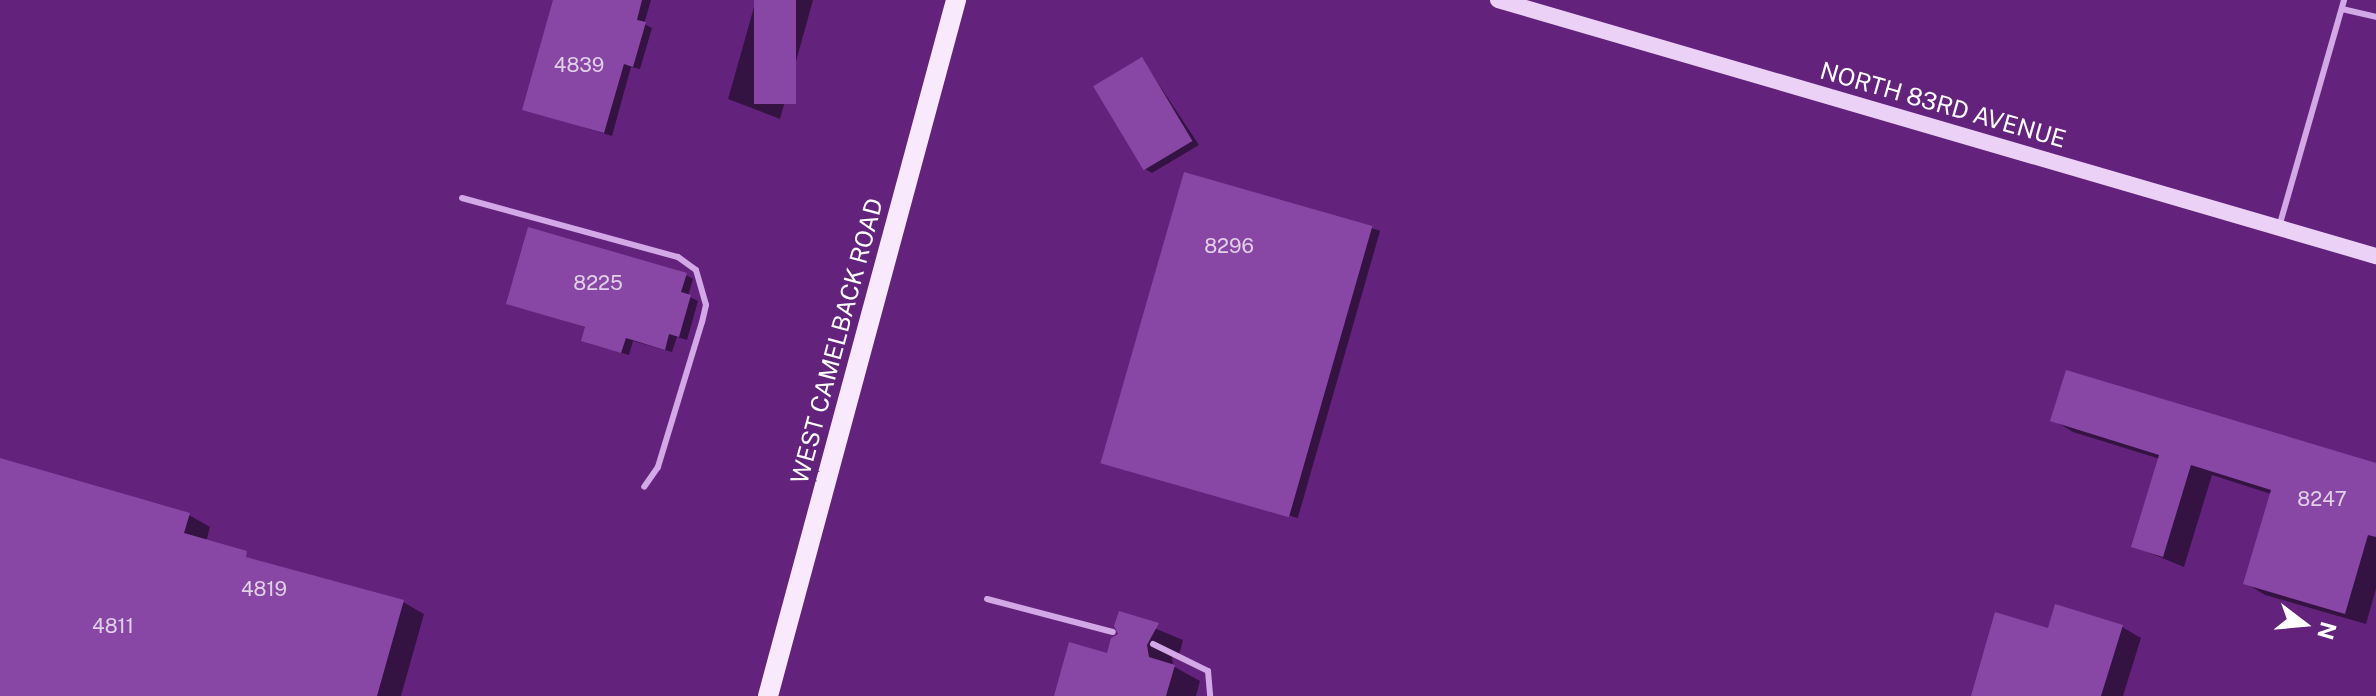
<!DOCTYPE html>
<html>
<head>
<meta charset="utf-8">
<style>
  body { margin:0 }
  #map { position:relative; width:2376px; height:696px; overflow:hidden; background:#63237d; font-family:"Public Sans",sans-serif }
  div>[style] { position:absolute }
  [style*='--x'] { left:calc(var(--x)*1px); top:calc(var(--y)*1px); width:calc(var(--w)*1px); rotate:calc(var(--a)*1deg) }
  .shadow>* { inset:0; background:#0007; transform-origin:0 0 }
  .building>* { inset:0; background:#8847a4; transform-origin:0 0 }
  .service>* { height:6px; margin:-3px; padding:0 3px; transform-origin:3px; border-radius:3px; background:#d3a8e6 }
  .secondary>* { height:16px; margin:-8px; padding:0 8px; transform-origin:8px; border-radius:8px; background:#ebd1f5 }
  .primary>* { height:20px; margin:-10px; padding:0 10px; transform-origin:10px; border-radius:10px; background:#f8e9fd }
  span { translate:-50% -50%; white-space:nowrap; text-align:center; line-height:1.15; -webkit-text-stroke:7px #63237d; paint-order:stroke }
  .number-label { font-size:20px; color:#e1d1e8 }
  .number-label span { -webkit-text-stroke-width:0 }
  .street-label { font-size:24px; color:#fff }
  .north { position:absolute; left:2264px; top:584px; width:80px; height:80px; -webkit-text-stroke:6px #63237d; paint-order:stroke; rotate:106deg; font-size:22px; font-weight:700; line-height:32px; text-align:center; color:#fff }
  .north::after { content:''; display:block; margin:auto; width:28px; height:36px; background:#fff; clip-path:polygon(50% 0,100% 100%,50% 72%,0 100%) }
</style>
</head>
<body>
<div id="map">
  <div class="shadow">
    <i style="clip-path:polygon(555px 0,651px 0,644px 24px,652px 28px,640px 69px,631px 67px,612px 136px,524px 109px)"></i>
    <i style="clip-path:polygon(756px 0,813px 0,780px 119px,728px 99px)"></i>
    <i style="clip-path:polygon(1142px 59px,1199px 145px,1152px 173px,1145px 169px)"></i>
    <i style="left:1186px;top:175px;width:202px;height:299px;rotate:16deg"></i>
    <i style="clip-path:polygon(686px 275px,693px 279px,688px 296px,698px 301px,687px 340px,677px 337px,672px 352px,633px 341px,629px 355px,591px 344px,583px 340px,587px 328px,508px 303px)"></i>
    <i style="clip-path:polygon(2053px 420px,2376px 465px,2376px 589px,2366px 624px,2265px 595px,2245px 583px,2271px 494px,2212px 475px,2184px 567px,2133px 546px,2160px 459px,2073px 432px)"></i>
    <i style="clip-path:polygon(0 460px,189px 515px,210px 527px,206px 542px,265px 564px,403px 602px,424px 614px,401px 696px,0 696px)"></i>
    <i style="clip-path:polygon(1120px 614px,1183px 640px,1180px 652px,1172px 656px,1173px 666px,1200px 681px,1196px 696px,1056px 696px,1108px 656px,1121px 635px)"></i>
    <i style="clip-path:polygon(2122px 627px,2141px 638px,2123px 696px,1973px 696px,2050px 630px)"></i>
  </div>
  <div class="building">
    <i style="clip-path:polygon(553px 0,642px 0,637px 20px,646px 22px,633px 67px,624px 64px,604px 133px,522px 110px)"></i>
    <i style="left:754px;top:0;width:42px;height:104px"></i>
    <i style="left:1142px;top:57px;width:98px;height:57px;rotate:59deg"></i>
    <i style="left:1184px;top:172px;width:196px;height:303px;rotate:16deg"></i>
    <i style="clip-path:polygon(528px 227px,687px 273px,681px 292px,691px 295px,679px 337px,669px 334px,665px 350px,626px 338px,621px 353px,581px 341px,585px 327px,506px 304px)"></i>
    <i style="clip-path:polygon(2066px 370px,2376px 463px,2376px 537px,2368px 535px,2345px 614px,2243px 584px,2271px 490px,2191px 465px,2163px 557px,2131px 547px,2159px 455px,2050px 421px)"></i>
    <i style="clip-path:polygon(0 458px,190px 513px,184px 533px,247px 551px,246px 557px,404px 600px,377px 696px,0 696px)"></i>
    <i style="clip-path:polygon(2055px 604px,2123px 625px,2101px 696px,1971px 696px,1995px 612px,2048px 628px)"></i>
    <i style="clip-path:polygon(1119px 611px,1159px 623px,1147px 645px,1149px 657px,1175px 665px,1166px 696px,1054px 696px,1069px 642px,1107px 653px,1111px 638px,1118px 634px,1114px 626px)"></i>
  </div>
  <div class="service">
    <i style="--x:2342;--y:9;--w:35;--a:13"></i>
    <i style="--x:462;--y:198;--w:224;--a:15.3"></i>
    <i style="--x:678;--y:257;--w:22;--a:36"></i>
    <i style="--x:696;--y:270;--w:36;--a:74"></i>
    <i style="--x:706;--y:305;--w:17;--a:103"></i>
    <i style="--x:702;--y:322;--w:152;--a:106.9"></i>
    <i style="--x:658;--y:467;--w:24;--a:125"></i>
    <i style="--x:2279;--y:227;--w:236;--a:-74"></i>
    <i style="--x:987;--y:599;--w:130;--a:14.7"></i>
    <i style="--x:1153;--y:644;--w:61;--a:26.1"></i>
    <i style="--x:1208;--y:671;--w:25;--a:85"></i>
  </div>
  <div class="secondary">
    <i style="--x:1498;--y:0;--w:915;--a:16.26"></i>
  </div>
  <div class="primary">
    <i style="--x:768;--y:696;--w:721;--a:-74.88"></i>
  </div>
  <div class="number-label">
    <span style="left:579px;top:65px">4839</span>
    <span style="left:1229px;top:246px">8296</span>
    <span style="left:598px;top:283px">8225</span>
    <span style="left:2322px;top:499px">8247</span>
    <span style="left:264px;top:589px">4819</span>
    <span style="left:113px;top:626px">4811</span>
  </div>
  <div class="street-label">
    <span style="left:1943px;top:105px;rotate:16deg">NORTH 83RD AVENUE</span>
    <span style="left:837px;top:341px;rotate:-75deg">WEST CAMELBACK ROAD</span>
  </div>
  <div class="north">N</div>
</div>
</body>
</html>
